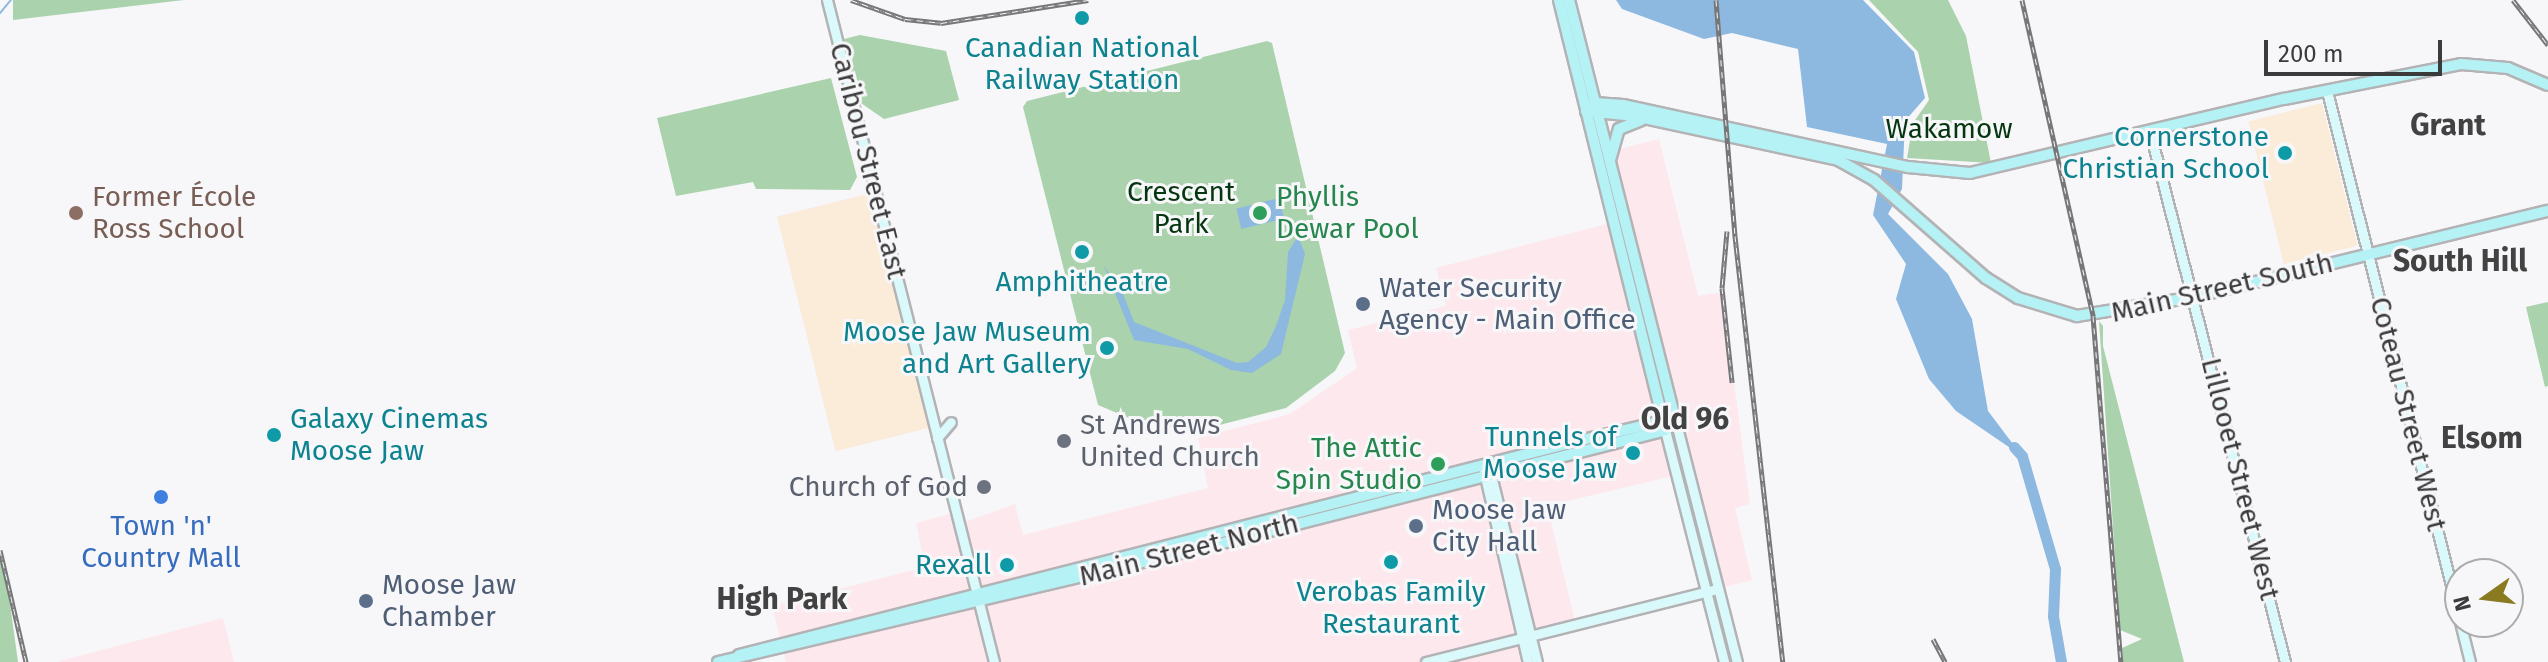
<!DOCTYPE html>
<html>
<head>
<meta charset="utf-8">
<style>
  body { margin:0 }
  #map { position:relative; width:2548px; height:662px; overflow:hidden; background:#f7f7fa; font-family:"Fira Sans",sans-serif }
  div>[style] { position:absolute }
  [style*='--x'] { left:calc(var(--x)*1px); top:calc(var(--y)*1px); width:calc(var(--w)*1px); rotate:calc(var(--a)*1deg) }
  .commercial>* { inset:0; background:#fde8ed }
  .education>* { inset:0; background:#faecd8; transform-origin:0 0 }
  .green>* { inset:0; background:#aad2ac }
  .water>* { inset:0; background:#8db9e0; transform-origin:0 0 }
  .stream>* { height:2px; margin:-1px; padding:0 1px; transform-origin:1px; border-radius:1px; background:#8db9e0 }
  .river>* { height:11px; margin:-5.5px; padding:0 5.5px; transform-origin:5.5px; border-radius:5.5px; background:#8db9e0 }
  .roads { filter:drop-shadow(2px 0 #b3b3b5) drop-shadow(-2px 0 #b3b3b5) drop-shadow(0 2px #b3b3b5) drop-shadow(0 -2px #b3b3b5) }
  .secondary>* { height:9px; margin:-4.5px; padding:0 4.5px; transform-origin:4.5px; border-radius:4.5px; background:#daf9fa }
  .primary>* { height:10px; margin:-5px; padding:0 5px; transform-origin:5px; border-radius:5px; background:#b5f2f5 }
  .rail>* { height:5px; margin-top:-2.5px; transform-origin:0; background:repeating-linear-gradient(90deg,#f7f7fa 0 6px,#777779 0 12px); box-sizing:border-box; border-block:2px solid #777779 }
  .dots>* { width:22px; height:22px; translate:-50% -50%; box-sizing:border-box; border:4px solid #f7f7fa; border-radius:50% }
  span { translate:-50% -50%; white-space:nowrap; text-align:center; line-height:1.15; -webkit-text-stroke:6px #f7f7fa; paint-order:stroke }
  .culture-label { font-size:28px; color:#0d838f }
  .right { translate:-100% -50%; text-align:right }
  .left { translate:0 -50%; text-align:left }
  .park-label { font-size:28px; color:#053610 }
  .street-label { font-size:28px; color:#3b3b3c }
  .education-label { font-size:28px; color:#785e54 }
  .leisure-label { font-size:28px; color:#27864d }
  .service-label { font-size:28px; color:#4e5e75 }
  .worship-label { font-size:28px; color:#5b616d }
  .shop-label { font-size:28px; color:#366cbe }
  .neighbourhood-label { font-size:30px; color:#424243; font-weight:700 }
  .north { position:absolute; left:2444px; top:558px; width:80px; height:80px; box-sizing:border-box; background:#f7f7fa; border:2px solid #acacae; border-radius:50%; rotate:256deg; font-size:22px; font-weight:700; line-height:32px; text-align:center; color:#3b3b3c }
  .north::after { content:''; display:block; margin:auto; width:28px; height:36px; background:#8a7b21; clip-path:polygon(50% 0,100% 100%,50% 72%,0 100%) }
  .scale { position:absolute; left:2264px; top:40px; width:178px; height:36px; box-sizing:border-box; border:4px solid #3b3b3c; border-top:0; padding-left:10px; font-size:24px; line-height:28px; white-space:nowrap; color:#3b3b3c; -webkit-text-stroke:6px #f7f7fa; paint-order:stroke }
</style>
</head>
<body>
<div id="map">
  <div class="commercial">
    <i style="clip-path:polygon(1659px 139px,1698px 296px,1722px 292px,1750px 504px,1735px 508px,1752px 580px,1717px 589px,1611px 151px)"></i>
    <i style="clip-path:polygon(1614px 222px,1663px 421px,781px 641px,772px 606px,925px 567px,916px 523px,953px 513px,956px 525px,1015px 504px,1023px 535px,1208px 488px,1198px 438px,1290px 414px,1357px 368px,1348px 330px,1446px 306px,1436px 268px)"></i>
    <i style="clip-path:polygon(1665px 430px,1677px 475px,1547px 506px,1576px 625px,1522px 638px,1528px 662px,786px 662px,783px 651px)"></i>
    <i style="clip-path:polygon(223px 618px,234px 662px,60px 662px,60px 661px)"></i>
  </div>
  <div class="education">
    <i style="left:2322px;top:103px;width:147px;height:76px;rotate:76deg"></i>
    <i style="left:875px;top:192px;width:242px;height:101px;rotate:76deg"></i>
  </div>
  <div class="green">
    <i style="clip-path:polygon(13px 0,184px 0,13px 20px)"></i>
    <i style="clip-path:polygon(1869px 0,1948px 0,1966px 36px,1991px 163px,1907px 158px,1913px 123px,1929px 100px,1918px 52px)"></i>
    <i style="clip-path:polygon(860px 35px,946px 51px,959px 100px,884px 119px,858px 101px,844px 39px)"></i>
    <i style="clip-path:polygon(1267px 41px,1272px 43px,1345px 353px,1335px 371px,1286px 408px,1196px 431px,1136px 421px,1098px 405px,1023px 107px,1027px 101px)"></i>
    <i style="clip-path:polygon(831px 78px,857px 177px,850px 190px,756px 189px,753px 182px,676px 196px,657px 118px)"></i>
    <i style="clip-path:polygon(2548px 302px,2548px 386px,2545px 387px,2526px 307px)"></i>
    <i style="clip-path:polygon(2099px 321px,2103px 326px,2103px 346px,2184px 662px,2123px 662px,2122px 648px,2142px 639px,2120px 630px)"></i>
    <i style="clip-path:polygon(0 556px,7px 582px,18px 662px,0 662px)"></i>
    <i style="clip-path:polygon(2467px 622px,2502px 622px,2503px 625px,2470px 633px)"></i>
  </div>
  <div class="water">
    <i style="clip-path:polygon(1616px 0,1863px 0,1914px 52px,1925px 98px,1905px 121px,1902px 189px,1888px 214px,1948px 274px,1972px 319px,1988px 411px,2022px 456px,1956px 411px,1929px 379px,1896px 299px,1906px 264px,1873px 215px,1887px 144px,1807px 127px,1798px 49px,1732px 33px,1704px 39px,1622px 9px)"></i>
    <i style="left:1279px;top:198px;width:21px;height:44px;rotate:76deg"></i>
    <i style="clip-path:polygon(1298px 236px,1305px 254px,1281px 354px,1252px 373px,1231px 370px,1188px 349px,1134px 340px,1104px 266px,1122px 291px,1134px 322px,1237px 363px,1248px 362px,1266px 347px,1276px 326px,1285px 300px,1288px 252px)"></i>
  </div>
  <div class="stream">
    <i style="--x:0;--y:13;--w:17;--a:-50"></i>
  </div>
  <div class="river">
    <i style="--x:2014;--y:447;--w:12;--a:48"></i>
    <i style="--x:2022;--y:456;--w:118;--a:73.7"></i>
    <i style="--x:2055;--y:569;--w:47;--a:92.4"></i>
    <i style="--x:2053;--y:616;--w:47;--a:80.1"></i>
  </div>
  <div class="roads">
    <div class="secondary">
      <i style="--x:827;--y:0;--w:683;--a:75.84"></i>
      <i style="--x:2327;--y:91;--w:546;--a:75.91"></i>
      <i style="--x:2150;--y:132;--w:547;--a:75.71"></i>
      <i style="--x:1676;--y:423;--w:247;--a:75.7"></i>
      <i style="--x:1665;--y:430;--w:239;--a:75.7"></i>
      <i style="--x:937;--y:438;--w:21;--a:-49"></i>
      <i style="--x:1490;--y:471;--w:197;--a:76.2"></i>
      <i style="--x:1484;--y:472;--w:195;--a:77"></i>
      <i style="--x:2460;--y:622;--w:41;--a:76"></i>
      <i style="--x:1426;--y:662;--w:300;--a:-14.1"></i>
    </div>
    <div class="primary">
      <i style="--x:1559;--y:0;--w:438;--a:76.1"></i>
      <i style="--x:1569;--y:0;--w:436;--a:75.8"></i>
      <i style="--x:1586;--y:111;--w:49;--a:5.8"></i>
      <i style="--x:1635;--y:116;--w:208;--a:12.2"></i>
      <i style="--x:1838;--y:160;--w:41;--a:29.1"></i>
      <i style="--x:1874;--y:180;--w:149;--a:41.2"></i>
      <i style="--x:1986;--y:278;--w:38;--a:32"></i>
      <i style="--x:2018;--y:298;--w:62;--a:17"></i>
      <i style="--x:2077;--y:316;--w:119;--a:-9.2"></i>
      <i style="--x:2194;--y:297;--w:364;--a:-13.7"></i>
      <i style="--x:1586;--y:111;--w:12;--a:-42"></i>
      <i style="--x:1595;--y:103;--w:28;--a:4"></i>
      <i style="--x:1623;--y:105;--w:292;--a:12.3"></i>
      <i style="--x:1908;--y:167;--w:62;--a:5.5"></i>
      <i style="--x:1970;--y:173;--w:323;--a:-13.3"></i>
      <i style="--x:2284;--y:99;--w:180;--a:-11.2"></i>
      <i style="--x:2461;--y:64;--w:47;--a:4.9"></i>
      <i style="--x:2508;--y:68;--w:43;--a:23"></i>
      <i style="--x:1610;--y:160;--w:32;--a:-74"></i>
      <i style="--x:1619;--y:129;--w:24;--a:-22"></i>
      <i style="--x:739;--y:655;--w:866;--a:-14.31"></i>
      <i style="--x:1578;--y:441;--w:87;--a:-13.2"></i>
      <i style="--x:1663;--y:421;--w:13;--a:9"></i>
      <i style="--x:718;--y:662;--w:511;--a:-13.25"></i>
      <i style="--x:1215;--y:545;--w:464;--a:-14.3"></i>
      <i style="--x:1665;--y:430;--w:13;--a:-32"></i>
    </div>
  </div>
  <div class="rail">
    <i style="--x:851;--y:0;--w:57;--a:19.4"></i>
    <i style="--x:905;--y:19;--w:36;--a:6"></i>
    <i style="--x:941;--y:23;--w:149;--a:-8.9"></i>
    <i style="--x:1716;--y:0;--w:237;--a:85.4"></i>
    <i style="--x:1735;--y:236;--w:429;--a:83.6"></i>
    <i style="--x:2022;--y:0;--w:324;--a:77.3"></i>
    <i style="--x:2093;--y:316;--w:347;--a:85.4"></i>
    <i style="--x:2513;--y:0;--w:57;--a:52.1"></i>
    <i style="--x:1727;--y:231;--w:57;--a:95"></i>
    <i style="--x:1722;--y:288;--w:95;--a:83.9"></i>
    <i style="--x:0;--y:550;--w:115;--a:76.9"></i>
    <i style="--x:1933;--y:639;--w:26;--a:62"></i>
  </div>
  <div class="dots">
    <i style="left:1082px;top:18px;background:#0f9aa8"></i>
    <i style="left:2285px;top:153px;background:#0f9aa8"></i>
    <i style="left:76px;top:213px;background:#8d6e63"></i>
    <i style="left:1260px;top:213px;background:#2e9e5b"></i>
    <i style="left:1082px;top:252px;background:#0f9aa8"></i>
    <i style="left:1363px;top:304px;background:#5c6f8a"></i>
    <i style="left:1107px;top:348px;background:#0f9aa8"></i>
    <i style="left:274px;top:435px;background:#0f9aa8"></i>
    <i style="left:1064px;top:441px;background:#6b7280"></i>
    <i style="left:1633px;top:453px;background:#0f9aa8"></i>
    <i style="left:1438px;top:464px;background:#2e9e5b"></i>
    <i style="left:984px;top:487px;background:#6b7280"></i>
    <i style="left:161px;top:497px;background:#3f7fe0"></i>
    <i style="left:1416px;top:526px;background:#5c6f8a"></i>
    <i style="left:1391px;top:562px;background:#0f9aa8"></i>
    <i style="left:1007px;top:565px;background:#0f9aa8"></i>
    <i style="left:366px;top:601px;background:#5c6f8a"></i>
  </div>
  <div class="culture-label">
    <span style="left:1082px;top:64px">Canadian National<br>Railway Station</span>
    <span class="right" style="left:2269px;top:153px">Cornerstone<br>Christian School</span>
    <span style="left:1082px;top:282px">Amphitheatre</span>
    <span class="right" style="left:1091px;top:348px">Moose Jaw Museum<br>and Art Gallery</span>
    <span class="left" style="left:290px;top:435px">Galaxy Cinemas<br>Moose Jaw</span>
    <span class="right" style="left:1617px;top:453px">Tunnels of<br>Moose Jaw</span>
    <span class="right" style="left:991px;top:565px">Rexall</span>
    <span style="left:1391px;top:608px">Verobas Family<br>Restaurant</span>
  </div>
  <div class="park-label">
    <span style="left:1949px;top:129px">Wakamow</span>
    <span style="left:1181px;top:208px">Crescent<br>Park</span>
  </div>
  <div class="street-label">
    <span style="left:868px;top:161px;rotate:76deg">Caribou Street East</span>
    <span style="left:2222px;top:288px;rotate:-13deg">Main Street South</span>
    <span style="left:2408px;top:414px;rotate:76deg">Coteau Street West</span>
    <span style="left:2240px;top:479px;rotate:76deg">Lillooet Street West</span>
    <span style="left:1189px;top:550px;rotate:-14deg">Main Street North</span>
  </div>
  <div class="education-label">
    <span class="left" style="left:92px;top:213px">Former École<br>Ross School</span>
  </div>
  <div class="leisure-label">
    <span class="left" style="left:1276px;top:213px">Phyllis<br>Dewar Pool</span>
    <span class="right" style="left:1422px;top:464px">The Attic<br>Spin Studio</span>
  </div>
  <div class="service-label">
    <span class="left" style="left:1379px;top:304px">Water Security<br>Agency - Main Office</span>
    <span class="left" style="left:1432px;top:526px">Moose Jaw<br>City Hall</span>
    <span class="left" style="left:382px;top:601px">Moose Jaw<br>Chamber</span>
  </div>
  <div class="worship-label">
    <span class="left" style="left:1080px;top:441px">St Andrews<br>United Church</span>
    <span class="right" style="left:968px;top:487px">Church of God</span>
  </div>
  <div class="shop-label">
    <span style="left:161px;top:542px">Town 'n'<br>Country Mall</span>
  </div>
  <div class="neighbourhood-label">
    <span style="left:2448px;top:125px">Grant</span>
    <span style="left:2460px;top:261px">South Hill</span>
    <span style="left:1685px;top:419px">Old 96</span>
    <span style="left:2482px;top:438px">Elsom</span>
    <span style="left:782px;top:599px">High Park</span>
  </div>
  <div class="north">N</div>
  <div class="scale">200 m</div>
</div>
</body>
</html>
